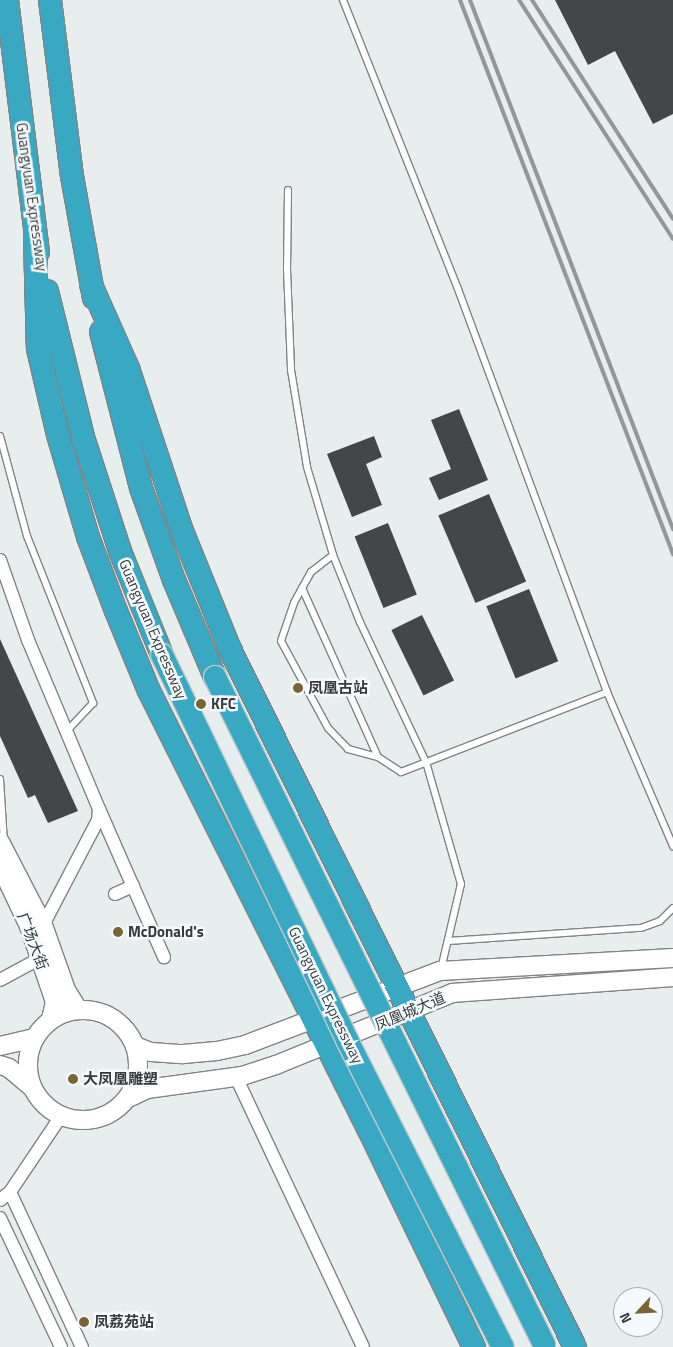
<!DOCTYPE html>
<html>
<head>
<meta charset="utf-8">
<style>
  body { margin:0 }
  #map { position:relative; width:673px; height:1347px; overflow:hidden; background:#e8edee; font-family:"Titillium Web","Noto Sans SC",sans-serif }
  div>[style] { position:absolute }
  [style*='--x'] { left:calc(var(--x)*1px); top:calc(var(--y)*1px); width:calc(var(--w)*1px); rotate:calc(var(--a)*1deg) }
  .building>* { inset:0; background:#434748; transform-origin:0 0 }
  .roads { filter:drop-shadow(1px 0 #808485) drop-shadow(-1px 0 #808485) drop-shadow(0 1px #808485) drop-shadow(0 -1px #808485) }
  .lane>* { height:6px; margin:-3px; padding:0 3px; transform-origin:3px; border-radius:3px; background:#fff }
  .street>* { height:12px; margin:-6px; padding:0 6px; transform-origin:6px; border-radius:6px; background:#fff }
  .secondary>* { height:18px; margin:-9px; padding:0 9px; transform-origin:9px; border-radius:9px; background:#fff }
  .secondary>.ring { margin:-9px; padding:0; box-sizing:content-box; background:none; border:18px solid #fff; border-radius:50% }
  .highway>* { height:22px; margin:-11px; padding:0 11px; transform-origin:11px; border-radius:11px; background:#39a9c3 }
  .rail>* { height:4px; margin:-2px; padding:0 2px; transform-origin:2px; border-radius:2px; background:#939798 }
  .bridges { filter:drop-shadow(1px 0 #c7c8c8) drop-shadow(-1px 0 #c7c8c8) drop-shadow(0 1px #c7c8c8) drop-shadow(0 -1px #c7c8c8) }
  .highway-bridge>* { height:22px; margin:-11px; padding:0 11px; transform-origin:11px; border-radius:11px; background:#39a9c3 }
  .dots>* { width:14px; height:14px; translate:-50% -50%; box-sizing:border-box; border:2px solid #f5fafc; border-radius:50% }
  span { translate:-50% -50%; white-space:nowrap; text-align:center; line-height:1.15; -webkit-text-stroke:5px #f5fafc; paint-order:stroke }
  .street-label { font-size:15px; color:#37393a }
  .poi-label { font-size:15px; color:#37393a; font-weight:700 }
  .left { translate:0 -50%; text-align:left }
  .north { position:absolute; left:613px; top:1287px; width:50px; height:50px; box-sizing:border-box; background:#f5fafc; border:1px solid #a9adae; border-radius:50%; rotate:245deg; font-size:14px; font-weight:700; line-height:20px; text-align:center; color:#37393a }
  .north::after { content:''; display:block; margin:auto; width:18px; height:22px; background:#7a6434; clip-path:polygon(50% 0,100% 100%,50% 72%,0 100%) }
</style>
</head>
<body>
<div id="map">
  <div class="building">
    <i style="clip-path:polygon(555px 0,673px 0,673px 114px,653px 124px,615px 51px,588px 65px)"></i>
    <i style="clip-path:polygon(459px 409px,488px 480px,439px 500px,429px 478px,451px 469px,431px 420px)"></i>
    <i style="clip-path:polygon(374px 436px,382px 457px,366px 464px,382px 505px,352px 517px,327px 454px)"></i>
    <i style="left:489px;top:494px;width:95px;height:55px;rotate:67deg"></i>
    <i style="left:388px;top:523px;width:77px;height:36px;rotate:68deg"></i>
    <i style="left:529px;top:589px;width:78px;height:46px;rotate:68deg"></i>
    <i style="left:422px;top:615px;width:73px;height:34px;rotate:64deg"></i>
    <i style="clip-path:polygon(0 639px,78px 811px,48px 823px,35px 795px,28px 798px,0 736px)"></i>
  </div>
  <div class="roads">
    <div class="lane">
      <i style="--x:343;--y:0;--w:311;--a:68.3"></i>
      <i style="--x:458;--y:289;--w:430;--a:69.7"></i>
      <i style="--x:607;--y:692;--w:168;--a:66.8"></i>
      <i style="--x:288;--y:190;--w:79;--a:90.7"></i>
      <i style="--x:287;--y:269;--w:101;--a:87.7"></i>
      <i style="--x:291;--y:370;--w:98;--a:80.6"></i>
      <i style="--x:307;--y:467;--w:92;--a:73.5"></i>
      <i style="--x:333;--y:555;--w:72;--a:68.1"></i>
      <i style="--x:360;--y:622;--w:155;--a:64.8"></i>
      <i style="--x:426;--y:762;--w:127;--a:74"></i>
      <i style="--x:461;--y:884;--w:87;--a:103.2"></i>
      <i style="--x:0;--y:436;--w:104;--a:74.9"></i>
      <i style="--x:27;--y:536;--w:180;--a:68.4"></i>
      <i style="--x:93;--y:703;--w:38;--a:133"></i>
      <i style="--x:333;--y:555;--w:28;--a:142"></i>
      <i style="--x:311;--y:572;--w:35;--a:119"></i>
      <i style="--x:294;--y:603;--w:40;--a:108.9"></i>
      <i style="--x:281;--y:641;--w:99;--a:61.6"></i>
      <i style="--x:328;--y:728;--w:29;--a:46"></i>
      <i style="--x:348;--y:749;--w:31;--a:15"></i>
      <i style="--x:378;--y:757;--w:27;--a:33"></i>
      <i style="--x:401;--y:772;--w:221;--a:-21.2"></i>
      <i style="--x:302;--y:588;--w:185;--a:65.8"></i>
      <i style="--x:0;--y:779;--w:64;--a:86.4"></i>
      <i style="--x:448;--y:941;--w:193;--a:-3.9"></i>
      <i style="--x:641;--y:928;--w:20;--a:-20"></i>
      <i style="--x:660;--y:921;--w:18;--a:-45"></i>
    </div>
    <div class="street">
      <i style="--x:0;--y:560;--w:85;--a:70.7"></i>
      <i style="--x:28;--y:640;--w:183;--a:67.2"></i>
      <i style="--x:99;--y:809;--w:11;--a:95"></i>
      <i style="--x:98;--y:820;--w:119;--a:117.6"></i>
      <i style="--x:99;--y:809;--w:162;--a:66.3"></i>
      <i style="--x:115;--y:894;--w:20;--a:-24"></i>
      <i style="--x:0;--y:980;--w:52;--a:-28.5"></i>
      <i style="--x:236;--y:1077;--w:298;--a:64.8"></i>
      <i style="--x:10;--y:1192;--w:171;--a:65.1"></i>
      <i style="--x:0;--y:1200;--w:13;--a:-39"></i>
      <i style="--x:10;--y:1192;--w:92;--a:-56.1"></i>
      <i style="--x:0;--y:1218;--w:143;--a:64.7"></i>
    </div>
    <div class="secondary">
      <i style="--x:0;--y:842;--w:93;--a:62.6"></i>
      <i style="--x:43;--y:925;--w:69;--a:70.5"></i>
      <i style="--x:66;--y:990;--w:22;--a:58"></i>
      <i style="--x:0;--y:865;--w:68;--a:64.6"></i>
      <i style="--x:29;--y:926;--w:80;--a:71.1"></i>
      <i style="--x:55;--y:1002;--w:18;--a:103"></i>
      <i class="ring" style="left:28px;top:1010px;width:92px;height:92px"></i>
      <i style="--x:0;--y:1046;--w:35;--a:-13"></i>
      <i style="--x:135;--y:1046;--w:17;--a:21"></i>
      <i style="--x:151;--y:1052;--w:32;--a:4"></i>
      <i style="--x:183;--y:1054;--w:34;--a:-5"></i>
      <i style="--x:217;--y:1051;--w:29;--a:-12"></i>
      <i style="--x:245;--y:1045;--w:209;--a:-20.8"></i>
      <i style="--x:440;--y:971;--w:233;--a:-3.2"></i>
      <i style="--x:0;--y:1065;--w:9;--a:18"></i>
      <i style="--x:9;--y:1068;--w:30;--a:40"></i>
      <i style="--x:128;--y:1098;--w:21;--a:-25"></i>
      <i style="--x:147;--y:1089;--w:96;--a:-7.8"></i>
      <i style="--x:242;--y:1076;--w:36;--a:-18"></i>
      <i style="--x:276;--y:1065;--w:190;--a:-22.2"></i>
      <i style="--x:452;--y:993;--w:222;--a:-4.1"></i>
    </div>
    <div class="highway">
      <i style="--x:7;--y:0;--w:254;--a:83"></i>
      <i style="--x:50;--y:0;--w:177;--a:82.9"></i>
      <i style="--x:72;--y:176;--w:124;--a:79.8"></i>
      <i style="--x:35;--y:238;--w:111;--a:88.5"></i>
      <i style="--x:38;--y:349;--w:88;--a:76.9"></i>
      <i style="--x:58;--y:435;--w:106;--a:73.6"></i>
      <i style="--x:88;--y:537;--w:79;--a:69.3"></i>
      <i style="--x:116;--y:611;--w:87;--a:67.6"></i>
      <i style="--x:149;--y:691;--w:489;--a:63.4"></i>
      <i style="--x:368;--y:1128;--w:243;--a:64.2"></i>
      <i style="--x:91;--y:285;--w:91;--a:66"></i>
      <i style="--x:128;--y:368;--w:172;--a:71.7"></i>
      <i style="--x:182;--y:531;--w:125;--a:67.9"></i>
      <i style="--x:229;--y:647;--w:781;--a:63.7"></i>
      <i style="--x:47;--y:291;--w:150;--a:76.1"></i>
      <i style="--x:83;--y:437;--w:120;--a:72"></i>
      <i style="--x:120;--y:551;--w:112;--a:68"></i>
      <i style="--x:101;--y:332;--w:161;--a:75.6"></i>
      <i style="--x:141;--y:488;--w:98;--a:70.3"></i>
      <i style="--x:174;--y:580;--w:105;--a:67.1"></i>
    </div>
  </div>
  <div class="rail">
    <i style="--x:460;--y:0;--w:594;--a:68.97"></i>
    <i style="--x:470;--y:0;--w:567;--a:69.01"></i>
    <i style="--x:519;--y:0;--w:284;--a:57.2"></i>
    <i style="--x:532;--y:0;--w:260;--a:57.2"></i>
  </div>
  <div class="bridges">
    <div class="highway-bridge">
      <i style="--x:162;--y:655;--w:427;--a:64.3"></i>
      <i style="--x:347;--y:1040;--w:344;--a:63.1"></i>
      <i style="--x:215;--y:677;--w:744;--a:63.75"></i>
    </div>
  </div>
  <div class="dots">
    <i style="left:298px;top:688px;background:#7a6434"></i>
    <i style="left:201px;top:704px;background:#7a6434"></i>
    <i style="left:118px;top:932px;background:#7a6434"></i>
    <i style="left:73px;top:1079px;background:#7a6434"></i>
    <i style="left:84px;top:1322px;background:#7a6434"></i>
  </div>
  <div class="street-label">
    <span style="left:32px;top:197px;rotate:82deg">Guangyuan Expressway</span>
    <span style="left:153px;top:629px;rotate:67deg">Guangyuan Expressway</span>
    <span style="left:33px;top:941px;rotate:69deg">广场大街</span>
    <span style="left:326px;top:995px;rotate:64deg">Guangyuan Expressway</span>
    <span style="left:410px;top:1011px;rotate:-23deg">凤凰城大道</span>
  </div>
  <div class="poi-label">
    <span class="left" style="left:308px;top:688px">凤凰古站</span>
    <span class="left" style="left:211px;top:704px">KFC</span>
    <span class="left" style="left:128px;top:932px">McDonald's</span>
    <span class="left" style="left:83px;top:1079px">大凤凰雕塑</span>
    <span class="left" style="left:94px;top:1322px">凤荔苑站</span>
  </div>
  <div class="north">N</div>
</div>
</body>
</html>
